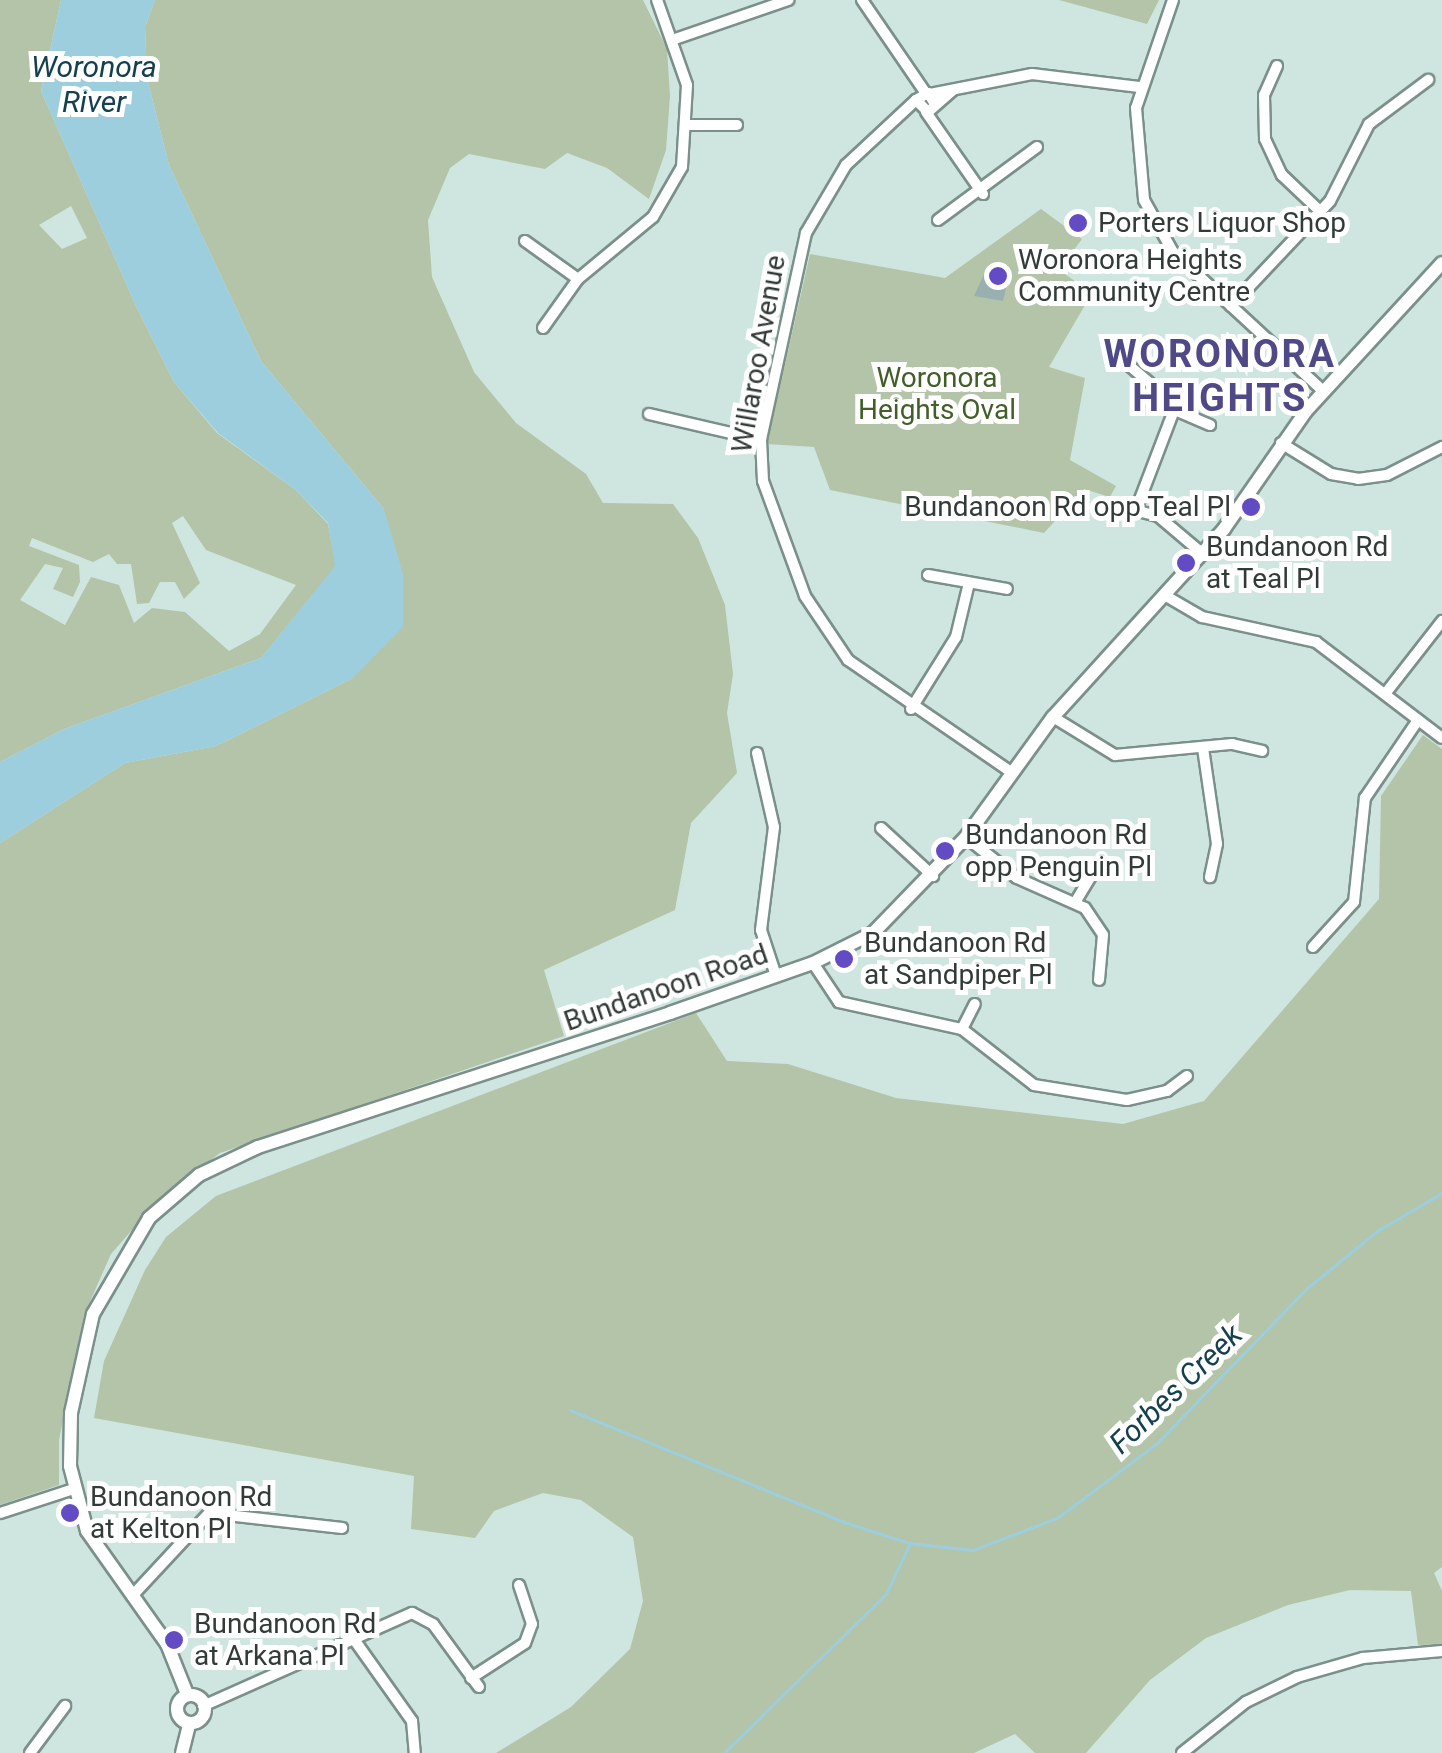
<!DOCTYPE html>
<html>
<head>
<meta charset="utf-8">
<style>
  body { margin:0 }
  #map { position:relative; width:1442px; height:1753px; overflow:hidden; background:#cfe5df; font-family:Roboto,sans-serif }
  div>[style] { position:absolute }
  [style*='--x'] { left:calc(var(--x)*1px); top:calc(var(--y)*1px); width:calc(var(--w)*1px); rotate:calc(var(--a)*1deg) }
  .green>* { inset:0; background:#b4c4a8 }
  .water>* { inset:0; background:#9dcede }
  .stream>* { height:2.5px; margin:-1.25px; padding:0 1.25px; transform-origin:1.25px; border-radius:1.25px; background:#9dcede }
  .building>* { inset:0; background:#99b0b1 }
  .roads { filter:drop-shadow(2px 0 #7b908a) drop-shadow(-2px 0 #7b908a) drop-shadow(0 2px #7b908a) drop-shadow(0 -2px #7b908a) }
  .minor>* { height:10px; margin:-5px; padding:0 5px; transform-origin:5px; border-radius:5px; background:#fff }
  .tertiary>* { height:12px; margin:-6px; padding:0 6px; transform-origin:6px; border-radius:6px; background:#fff }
  .tertiary>.ring { margin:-6px; padding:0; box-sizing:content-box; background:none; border:12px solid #fff; border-radius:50% }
  .dots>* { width:28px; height:28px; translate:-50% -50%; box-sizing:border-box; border:5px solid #fff; border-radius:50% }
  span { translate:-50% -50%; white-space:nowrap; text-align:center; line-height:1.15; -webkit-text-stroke:10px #fff; paint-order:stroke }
  .poi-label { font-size:28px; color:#323b38 }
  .left { translate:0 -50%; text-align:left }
  .right { translate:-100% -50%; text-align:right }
  .street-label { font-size:28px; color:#323b38 }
  .park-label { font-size:28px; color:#425e29 }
  .water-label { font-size:30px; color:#15404d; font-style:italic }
  .district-label { font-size:38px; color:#504987; font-weight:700; letter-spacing:2.5px }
</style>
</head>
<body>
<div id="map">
  <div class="green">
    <i style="clip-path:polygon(evenodd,0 0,61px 0,41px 91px,136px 306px,174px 382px,217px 433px,296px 490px,328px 524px,336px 566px,261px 658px,64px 729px,0 762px,0 0,71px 206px,87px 238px,62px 249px,39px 225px,71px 206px,0 0,183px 516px,206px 550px,296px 585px,260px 634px,229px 651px,185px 612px,152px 608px,134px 623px,119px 585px,91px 577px,65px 625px,20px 600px,45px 564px,63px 568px,53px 589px,73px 597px,80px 582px,79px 565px,29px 546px,32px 538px,93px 562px,109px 554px,117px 564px,131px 564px,137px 604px,149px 603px,160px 582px,175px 582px,184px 599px,200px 583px,172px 523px,183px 516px)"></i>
    <i style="clip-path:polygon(155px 0,643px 0,667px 49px,670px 96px,666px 150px,649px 199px,607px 168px,567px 153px,545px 169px,469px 154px,450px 168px,428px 220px,432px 277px,474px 372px,516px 423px,586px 474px,603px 503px,673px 504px,698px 538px,725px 605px,733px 674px,727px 713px,737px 773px,691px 823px,675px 910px,544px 970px,564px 1036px,220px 1153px,160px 1198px,111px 1254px,84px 1315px,59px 1440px,59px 1485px,0 1505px,0 843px,125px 763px,216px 746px,353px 678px,384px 509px,261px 361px,169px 165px,147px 78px,145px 27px)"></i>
    <i style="clip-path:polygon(1059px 0,1159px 0,1147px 24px)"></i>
    <i style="clip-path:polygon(1041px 209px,1082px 239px,1059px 270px,1092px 293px,1049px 367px,1085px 378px,1070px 460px,1116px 486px,1110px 497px,1084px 489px,1044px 533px,830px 490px,814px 447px,767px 444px,810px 254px,945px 278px)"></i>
    <i style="clip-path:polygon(1423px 735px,1442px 749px,1442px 1567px,1434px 1573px,1442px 1591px,1442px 1645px,1418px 1645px,1411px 1591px,1350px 1590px,1288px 1605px,1206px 1638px,1150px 1680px,1086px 1753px,1035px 1753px,1015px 1734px,974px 1753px,496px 1753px,571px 1707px,630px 1649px,643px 1601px,633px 1537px,581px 1500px,543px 1493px,494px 1511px,475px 1538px,411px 1529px,414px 1476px,94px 1418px,104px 1361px,145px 1270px,166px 1237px,216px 1196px,696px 1013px,727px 1061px,788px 1064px,896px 1098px,1123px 1124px,1204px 1101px,1379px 899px,1381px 796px)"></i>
  </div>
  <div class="water">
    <i style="clip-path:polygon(61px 0,155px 0,145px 27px,147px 78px,169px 165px,261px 361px,384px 509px,403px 574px,403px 627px,353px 678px,216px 746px,125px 763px,0 843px,0 762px,64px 729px,261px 658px,335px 566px,328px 523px,296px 490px,218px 433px,174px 382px,136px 306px,41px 91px)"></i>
  </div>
  <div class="stream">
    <i style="--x:570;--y:1410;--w:296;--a:22.2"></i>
    <i style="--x:844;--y:1522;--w:69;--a:17.7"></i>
    <i style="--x:910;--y:1543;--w:63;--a:6.3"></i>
    <i style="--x:973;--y:1550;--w:90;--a:-20.9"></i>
    <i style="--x:1057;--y:1518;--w:124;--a:-36.8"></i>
    <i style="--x:1156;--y:1444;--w:216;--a:-45.9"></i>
    <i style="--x:1306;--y:1289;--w:92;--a:-39.2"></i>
    <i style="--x:1377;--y:1231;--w:75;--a:-30.3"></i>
    <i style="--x:724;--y:1753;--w:227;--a:-44.5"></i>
    <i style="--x:886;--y:1594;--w:56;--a:-64.8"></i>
  </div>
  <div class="building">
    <i style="clip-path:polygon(987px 268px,1008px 280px,1003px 301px,974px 296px)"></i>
  </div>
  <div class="roads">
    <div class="minor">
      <i style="--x:862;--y:0;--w:112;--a:55.6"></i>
      <i style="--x:1173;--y:0;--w:114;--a:108.9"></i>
      <i style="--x:1136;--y:108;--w:92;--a:85"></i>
      <i style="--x:1144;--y:200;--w:60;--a:60.9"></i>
      <i style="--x:1173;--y:252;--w:205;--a:42.8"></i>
      <i style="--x:675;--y:39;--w:120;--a:-19"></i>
      <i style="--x:1277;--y:66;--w:32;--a:114"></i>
      <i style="--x:1264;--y:95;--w:44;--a:88.7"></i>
      <i style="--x:1265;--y:139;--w:40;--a:65"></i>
      <i style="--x:1282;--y:175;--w:52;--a:43.5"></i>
      <i style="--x:930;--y:94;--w:104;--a:-11.1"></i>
      <i style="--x:1032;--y:74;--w:108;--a:6.9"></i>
      <i style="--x:916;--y:100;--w:96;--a:137.1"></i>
      <i style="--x:846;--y:165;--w:79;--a:120.5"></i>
      <i style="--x:806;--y:233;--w:212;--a:102.3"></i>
      <i style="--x:761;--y:440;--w:41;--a:87.2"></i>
      <i style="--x:763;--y:481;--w:122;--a:69.9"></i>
      <i style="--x:805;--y:596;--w:77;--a:56.1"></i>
      <i style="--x:848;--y:660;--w:198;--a:34.5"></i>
      <i style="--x:935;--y:104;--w:13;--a:-122"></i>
      <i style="--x:928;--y:93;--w:14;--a:150"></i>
      <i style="--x:916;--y:100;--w:17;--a:45"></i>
      <i style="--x:928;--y:112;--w:33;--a:-41"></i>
      <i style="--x:926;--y:112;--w:100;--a:55.2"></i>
      <i style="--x:688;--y:125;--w:49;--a:0"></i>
      <i style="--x:938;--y:220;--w:123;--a:-36.4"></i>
      <i style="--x:525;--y:241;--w:65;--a:35.6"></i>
      <i style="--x:1231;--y:306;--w:144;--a:-46.7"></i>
      <i style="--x:1330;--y:201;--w:86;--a:-63.1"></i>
      <i style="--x:1369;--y:124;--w:74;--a:-36.7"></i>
      <i style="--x:543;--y:328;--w:60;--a:-54.5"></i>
      <i style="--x:578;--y:279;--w:97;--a:-39.6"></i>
      <i style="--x:653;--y:217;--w:58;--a:-59.9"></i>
      <i style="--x:682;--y:167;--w:82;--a:-86.5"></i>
      <i style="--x:687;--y:85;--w:90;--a:-109.4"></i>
      <i style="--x:1112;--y:351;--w:84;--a:40.2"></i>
      <i style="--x:1176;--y:405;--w:112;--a:110.9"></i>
      <i style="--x:1177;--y:411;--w:36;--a:23"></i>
      <i style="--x:649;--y:414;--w:115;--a:13.1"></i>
      <i style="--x:1281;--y:443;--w:59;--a:31.8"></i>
      <i style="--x:1331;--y:474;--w:27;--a:10"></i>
      <i style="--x:1358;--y:479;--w:29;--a:-8"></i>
      <i style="--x:1387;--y:475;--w:62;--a:-27"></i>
      <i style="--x:1134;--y:510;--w:25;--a:14"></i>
      <i style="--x:1158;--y:516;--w:59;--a:40.2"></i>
      <i style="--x:928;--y:575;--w:80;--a:10"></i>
      <i style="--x:1166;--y:596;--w:42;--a:30.3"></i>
      <i style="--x:1202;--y:617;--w:117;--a:12.4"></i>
      <i style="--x:1316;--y:642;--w:158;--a:37.3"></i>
      <i style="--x:1385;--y:694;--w:93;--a:-52"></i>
      <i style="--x:911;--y:709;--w:85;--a:-58"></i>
      <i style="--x:956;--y:637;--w:56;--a:-76.5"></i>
      <i style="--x:1053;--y:717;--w:73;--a:31.5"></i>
      <i style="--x:1115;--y:755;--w:118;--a:-5.4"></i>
      <i style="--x:1232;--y:744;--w:31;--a:13"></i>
      <i style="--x:1203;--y:748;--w:97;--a:81.7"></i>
      <i style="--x:1217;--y:844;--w:34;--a:102"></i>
      <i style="--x:757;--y:753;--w:76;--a:77.1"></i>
      <i style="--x:774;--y:827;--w:104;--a:97.2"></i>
      <i style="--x:761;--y:930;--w:48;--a:71.9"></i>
      <i style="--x:881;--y:828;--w:71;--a:42.7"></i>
      <i style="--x:966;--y:837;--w:65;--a:38.8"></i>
      <i style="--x:1017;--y:878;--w:74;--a:23.8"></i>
      <i style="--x:1085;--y:908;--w:32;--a:56"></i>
      <i style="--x:1103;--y:935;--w:45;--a:95.1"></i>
      <i style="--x:1076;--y:901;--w:39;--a:-59"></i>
      <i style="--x:1313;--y:947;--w:61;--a:-47.7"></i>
      <i style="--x:1354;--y:902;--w:105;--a:-84"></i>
      <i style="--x:1365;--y:798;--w:94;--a:-55.8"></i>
      <i style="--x:813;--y:963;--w:47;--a:56.3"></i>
      <i style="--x:839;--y:1002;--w:126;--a:12.4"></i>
      <i style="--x:962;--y:1029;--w:91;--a:37.9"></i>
      <i style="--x:1034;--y:1085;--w:94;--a:9.2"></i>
      <i style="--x:1127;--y:1100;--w:41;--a:-12.7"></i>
      <i style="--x:1167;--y:1091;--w:25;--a:-37"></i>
      <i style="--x:962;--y:1029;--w:28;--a:-63"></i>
      <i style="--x:0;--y:1513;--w:78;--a:-18"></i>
      <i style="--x:132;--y:1596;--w:113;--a:-47.1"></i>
      <i style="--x:209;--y:1513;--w:134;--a:6.4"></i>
      <i style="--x:353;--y:1638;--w:102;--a:54.6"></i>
      <i style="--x:412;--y:1721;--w:32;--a:85"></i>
      <i style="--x:471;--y:1678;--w:64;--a:-32.9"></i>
      <i style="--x:525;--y:1643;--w:20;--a:-70"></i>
      <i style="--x:532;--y:1624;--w:41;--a:-108.4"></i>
      <i style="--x:203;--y:1706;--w:229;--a:-24"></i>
      <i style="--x:412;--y:1613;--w:24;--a:28"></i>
      <i style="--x:433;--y:1624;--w:78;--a:53.9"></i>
      <i style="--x:30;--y:1753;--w:59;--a:-53.3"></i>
      <i style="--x:1182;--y:1753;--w:82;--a:-38.6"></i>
      <i style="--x:1246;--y:1702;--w:57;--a:-26.1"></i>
      <i style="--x:1297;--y:1677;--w:69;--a:-16.1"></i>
      <i style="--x:1363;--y:1658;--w:79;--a:-5.1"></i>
    </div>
    <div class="tertiary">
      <i style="--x:187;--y:1694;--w:54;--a:-111.8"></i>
      <i style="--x:167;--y:1644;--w:138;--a:-125.3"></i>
      <i style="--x:87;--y:1531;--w:67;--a:-104.7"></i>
      <i style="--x:70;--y:1466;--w:53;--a:-88.9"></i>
      <i style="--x:71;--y:1413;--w:101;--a:-77.5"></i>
      <i style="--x:93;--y:1314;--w:111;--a:-59.7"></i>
      <i style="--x:149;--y:1218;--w:66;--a:-40.7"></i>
      <i style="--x:199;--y:1175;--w:65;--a:-25.4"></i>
      <i style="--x:258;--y:1147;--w:433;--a:-18"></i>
      <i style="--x:670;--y:1013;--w:151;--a:-19.3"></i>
      <i style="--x:813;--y:963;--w:67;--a:-26.6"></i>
      <i style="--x:873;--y:933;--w:134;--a:-45.9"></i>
      <i style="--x:966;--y:837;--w:148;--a:-54.1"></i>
      <i style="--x:1053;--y:717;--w:254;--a:-47.7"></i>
      <i style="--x:1224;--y:529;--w:144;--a:-55.2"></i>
      <i style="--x:1306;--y:411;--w:201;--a:-47.4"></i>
      <i class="ring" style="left:177px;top:1695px;width:16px;height:16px"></i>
      <i style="--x:182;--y:1753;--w:29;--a:-76"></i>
    </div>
  </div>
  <div class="dots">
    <i style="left:1078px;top:223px;background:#634bc4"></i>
    <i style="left:998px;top:276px;background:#634bc4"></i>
    <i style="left:1251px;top:507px;background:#634bc4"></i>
    <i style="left:1186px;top:563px;background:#634bc4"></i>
    <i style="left:945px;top:851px;background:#634bc4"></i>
    <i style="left:844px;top:959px;background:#634bc4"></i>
    <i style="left:70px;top:1513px;background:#634bc4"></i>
    <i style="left:174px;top:1640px;background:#634bc4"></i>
  </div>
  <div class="poi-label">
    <span class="left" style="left:1098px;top:223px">Porters Liquor Shop</span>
    <span class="left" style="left:1018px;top:276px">Woronora Heights<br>Community Centre</span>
    <span class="right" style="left:1231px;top:507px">Bundanoon Rd opp Teal Pl</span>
    <span class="left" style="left:1206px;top:563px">Bundanoon Rd<br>at Teal Pl</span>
    <span class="left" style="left:965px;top:851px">Bundanoon Rd<br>opp Penguin Pl</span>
    <span class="left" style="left:864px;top:959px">Bundanoon Rd<br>at Sandpiper Pl</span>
    <span class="left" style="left:90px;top:1513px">Bundanoon Rd<br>at Kelton Pl</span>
    <span class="left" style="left:194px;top:1640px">Bundanoon Rd<br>at Arkana Pl</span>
  </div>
  <div class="street-label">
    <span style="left:759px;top:354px;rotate:-80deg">Willaroo Avenue</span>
    <span style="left:666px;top:988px;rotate:-19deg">Bundanoon Road</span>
  </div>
  <div class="park-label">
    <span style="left:937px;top:394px">Woronora<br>Heights Oval</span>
  </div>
  <div class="water-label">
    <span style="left:94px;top:84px">Woronora<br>River</span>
    <span style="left:1176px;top:1389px;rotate:-44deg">Forbes Creek</span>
  </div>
  <div class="district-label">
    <span style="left:1220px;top:377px">WORONORA<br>HEIGHTS</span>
  </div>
</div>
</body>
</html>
